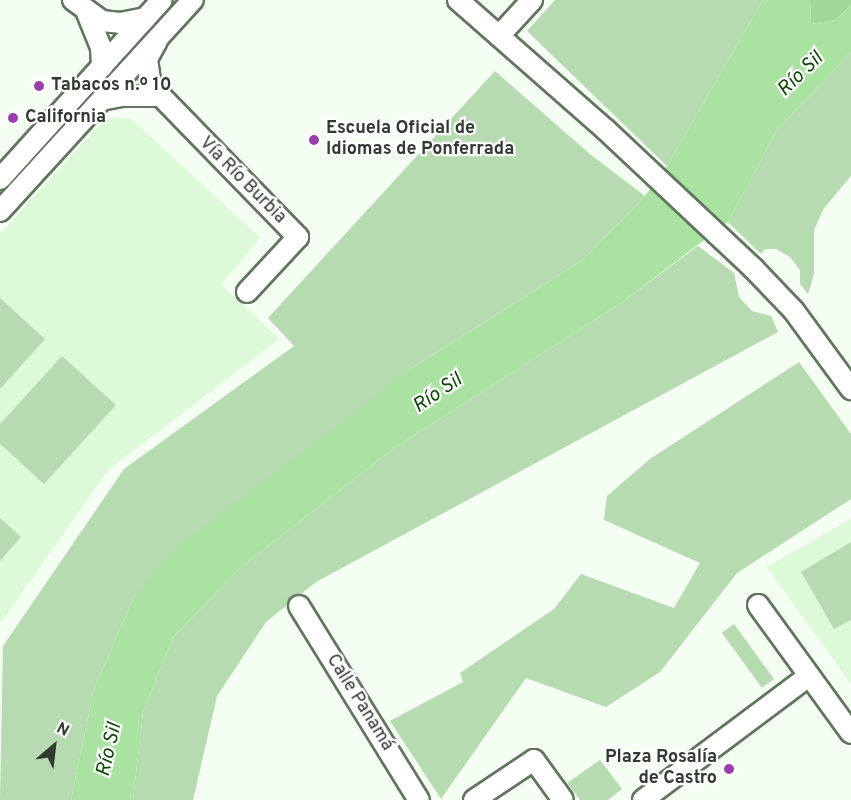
<!DOCTYPE html>
<html>
<head>
<meta charset="utf-8">
<style>
  body { margin:0 }
  #map { position:relative; width:851px; height:800px; overflow:hidden; background:#f5fef3; font-family:Overpass,sans-serif }
  div>[style] { position:absolute }
  [style*='--x'] { left:calc(var(--x)*1px); top:calc(var(--y)*1px); width:calc(var(--w)*1px); rotate:calc(var(--a)*1deg) }
  .built>* { inset:0; background:#dcf9d8 }
  .green>* { inset:0; background:#b6dbb0; transform-origin:0 0 }
  .forest>* { inset:0; background:#a1d999 }
  .water>* { inset:0; background:#a9e2a1 }
  .roads { filter:drop-shadow(2px 0 #61755e) drop-shadow(-2px 0 #61755e) drop-shadow(0 2px #61755e) drop-shadow(0 -2px #61755e) }
  .minor>* { height:20px; margin:-10px; padding:0 10px; transform-origin:10px; border-radius:10px; background:#fff }
  .dots>* { width:16px; height:16px; translate:-50% -50%; box-sizing:border-box; border:3px solid #fff; border-radius:50% }
  span { translate:-50% -50%; white-space:nowrap; text-align:center; line-height:1.15; -webkit-text-stroke:4.5px #fff; paint-order:stroke }
  .poi-label { font-size:18px; color:#313a30; font-weight:700 }
  .left { translate:0 -50%; text-align:left }
  .right { translate:-100% -50%; text-align:right }
  .street-label { font-size:18px; color:#313a30 }
  .water-label { font-size:20px; color:#0c4504; font-style:italic }
  .north { position:absolute; left:24px; top:716px; width:60px; height:60px; -webkit-text-stroke:4px #fff; paint-order:stroke; rotate:28deg; font-size:16px; font-weight:700; line-height:24px; text-align:center; color:#313a30 }
  .north::after { content:''; display:block; margin:auto; width:21px; height:27px; background:#313a30; clip-path:polygon(50% 0,100% 100%,50% 72%,0 100%) }
</style>
</head>
<body>
<div id="map">
  <div class="built">
    <i style="clip-path:polygon(107px 117px,131px 119px,260px 238px,221px 284px,279px 339px,108px 470px,0 624px,0 234px)"></i>
    <i style="clip-path:polygon(851px 519px,851px 684px,767px 567px)"></i>
  </div>
  <div class="green">
    <i style="clip-path:polygon(555px 0,763px 0,667px 166px,527px 31px)"></i>
    <i style="clip-path:polygon(851px 52px,851px 176px,824px 208px,814px 230px,814px 274px,808px 294px,800px 284px,800px 270px,790px 257px,776px 249px,765px 249px,761px 254px,728px 222px,776px 131px)"></i>
    <i style="clip-path:polygon(495px 71px,591px 155px,645px 196px,583px 260px,412px 368px,135px 595px,94px 689px,71px 800px,0 800px,3px 646px,124px 469px,294px 346px,268px 318px)"></i>
    <i style="clip-path:polygon(698px 246px,734px 273px,739px 297px,752px 311px,771px 316px,778px 332px,316px 582px,266px 622px,217px 696px,193px 800px,133px 800px,143px 712px,173px 637px,240px 568px,394px 448px,621px 303px)"></i>
    <i style="clip-path:polygon(0 298px,45px 339px,0 389px)"></i>
    <i style="clip-path:polygon(62px 356px,116px 405px,44px 484px,0 444px,0 424px)"></i>
    <i style="clip-path:polygon(799px 362px,851px 434px,851px 499px,737px 573px,660px 672px,606px 707px,526px 678px,441px 799px,390px 721px,463px 682px,460px 673px,554px 609px,581px 574px,674px 608px,700px 563px,604px 520px,607px 496px,650px 459px)"></i>
    <i style="clip-path:polygon(0 518px,21px 537px,0 561px)"></i>
    <i style="clip-path:polygon(851px 542px,851px 620px,834px 629px,801px 572px)"></i>
    <i style="left:734px;top:624px;width:68px;height:15px;rotate:54deg"></i>
    <i style="clip-path:polygon(600px 760px,622px 789px,608px 800px,580px 800px,567px 783px)"></i>
  </div>
  <div class="forest">
    <i style="clip-path:polygon(810px 0,851px 0,851px 5px,836px 20px,811px 24px)"></i>
  </div>
  <div class="water">
    <i style="clip-path:polygon(763px 0,810px 0,811px 24px,836px 20px,851px 5px,851px 52px,776px 131px,728px 222px,621px 303px,394px 448px,240px 568px,173px 637px,143px 712px,133px 800px,71px 800px,94px 689px,135px 595px,175px 549px,412px 368px,583px 260px,645px 196px,667px 166px)"></i>
  </div>
  <div class="roads">
    <div class="minor">
      <i style="--x:73;--y:0;--w:36;--a:36"></i>
      <i style="--x:102;--y:21;--w:18;--a:6"></i>
      <i style="--x:120;--y:23;--w:26;--a:-11"></i>
      <i style="--x:458;--y:0;--w:197;--a:41.3"></i>
      <i style="--x:606;--y:130;--w:202;--a:43.2"></i>
      <i style="--x:753;--y:268;--w:59;--a:46.4"></i>
      <i style="--x:794;--y:311;--w:97;--a:53.8"></i>
      <i style="--x:87;--y:13;--w:37;--a:68"></i>
      <i style="--x:101;--y:47;--w:20;--a:87"></i>
      <i style="--x:499;--y:36;--w:49;--a:-47.5"></i>
      <i style="--x:157;--y:41;--w:21;--a:119"></i>
      <i style="--x:147;--y:59;--w:27;--a:82"></i>
      <i style="--x:151;--y:86;--w:211;--a:45.8"></i>
      <i style="--x:298;--y:237;--w:75;--a:132.8"></i>
      <i style="--x:101;--y:100;--w:20;--a:-11"></i>
      <i style="--x:121;--y:96;--w:40;--a:0"></i>
      <i style="--x:0;--y:179;--w:241;--a:-47.9"></i>
      <i style="--x:0;--y:211;--w:286;--a:-47.6"></i>
      <i style="--x:758;--y:605;--w:158;--a:54"></i>
      <i style="--x:299;--y:606;--w:228;--a:58.3"></i>
      <i style="--x:474;--y:800;--w:72;--a:-33.7"></i>
      <i style="--x:534;--y:760;--w:49;--a:54.1"></i>
      <i style="--x:643;--y:800;--w:207;--a:-36.8"></i>
    </div>
  </div>
  <div class="dots">
    <i style="left:39px;top:86px;background:#9a3fa9"></i>
    <i style="left:13px;top:118px;background:#9a3fa9"></i>
    <i style="left:314px;top:140px;background:#9a3fa9"></i>
    <i style="left:729px;top:769px;background:#9a3fa9"></i>
  </div>
  <div class="poi-label">
    <span class="left" style="left:51px;top:86px">Tabacos n.º 10</span>
    <span class="left" style="left:25px;top:118px">California</span>
    <span class="left" style="left:326px;top:140px">Escuela Oficial de<br>Idiomas de Ponferrada</span>
    <span class="right" style="left:717px;top:769px">Plaza Rosalía<br>de Castro</span>
  </div>
  <div class="street-label">
    <span style="left:242px;top:181px;rotate:45deg">Vía Río Burbia</span>
    <span style="left:359px;top:703px;rotate:58deg">Calle Panamá</span>
  </div>
  <div class="water-label">
    <span style="left:801px;top:75px;rotate:-44deg">Río Sil</span>
    <span style="left:438px;top:394px;rotate:-34deg">Río Sil</span>
    <span style="left:110px;top:750px;rotate:-77deg">Río Sil</span>
  </div>
  <div class="north">N</div>
</div>
</body>
</html>
